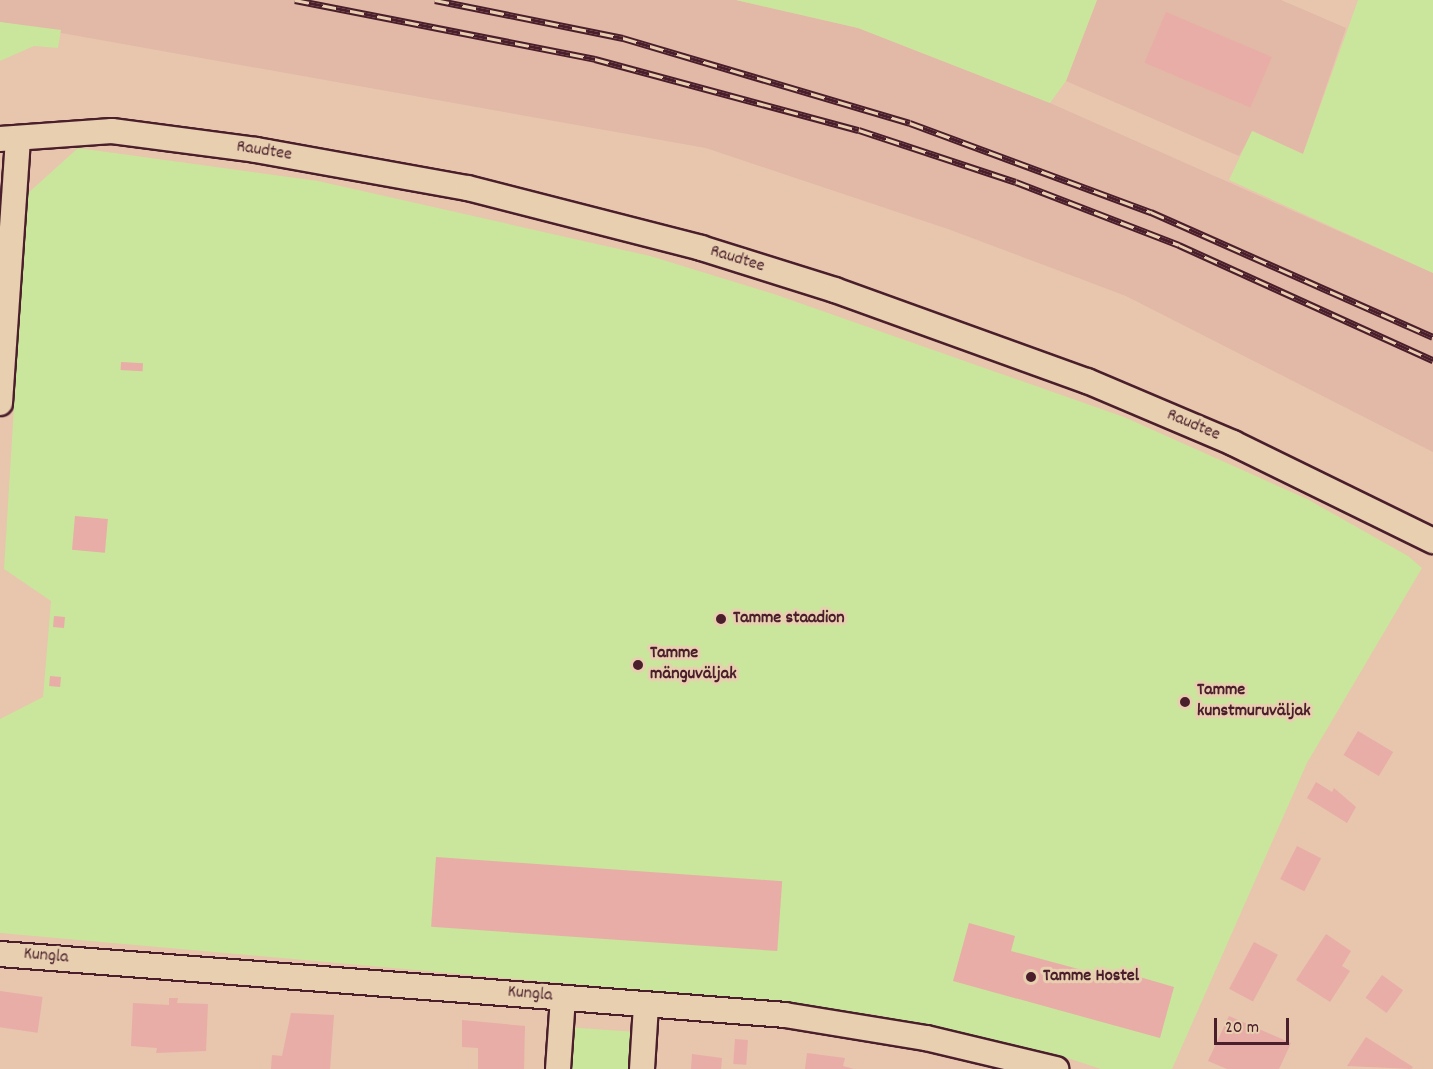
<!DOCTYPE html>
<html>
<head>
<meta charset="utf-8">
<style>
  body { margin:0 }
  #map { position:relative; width:1433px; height:1069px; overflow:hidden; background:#e8c5ad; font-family:Dekko,sans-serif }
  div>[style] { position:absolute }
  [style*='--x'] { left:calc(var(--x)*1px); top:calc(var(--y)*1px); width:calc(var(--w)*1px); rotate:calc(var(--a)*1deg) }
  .built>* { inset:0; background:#e2b8a6 }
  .green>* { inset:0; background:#cae59c; transform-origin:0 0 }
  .building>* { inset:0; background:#e8ada7; transform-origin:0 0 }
  .roads { filter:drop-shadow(2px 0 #4a1f2b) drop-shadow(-2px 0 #4a1f2b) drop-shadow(0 2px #4a1f2b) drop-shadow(0 -2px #4a1f2b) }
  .street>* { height:24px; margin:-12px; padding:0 12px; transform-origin:12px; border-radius:12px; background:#e8cfb0 }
  .rail>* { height:7px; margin-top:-3.5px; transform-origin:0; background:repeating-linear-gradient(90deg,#e8cfb0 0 14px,#4a1f2b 0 28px); box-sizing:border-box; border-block:2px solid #4a1f2b }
  .dots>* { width:16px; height:16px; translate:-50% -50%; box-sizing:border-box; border:3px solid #e8cfb0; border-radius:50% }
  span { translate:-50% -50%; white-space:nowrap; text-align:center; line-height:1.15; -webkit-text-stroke:6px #e8cfb0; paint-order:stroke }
  .street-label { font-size:18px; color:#4a1f2b }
  .poi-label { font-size:18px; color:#4a1f2b; font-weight:700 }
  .left { translate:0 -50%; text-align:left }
  .scale { position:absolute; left:1214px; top:1018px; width:75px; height:27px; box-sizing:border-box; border:3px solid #4a1f2b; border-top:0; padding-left:8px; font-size:18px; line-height:21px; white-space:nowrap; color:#4a1f2b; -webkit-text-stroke:4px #e8cfb0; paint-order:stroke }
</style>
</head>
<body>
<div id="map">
  <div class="built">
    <i style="clip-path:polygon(0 0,736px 0,858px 28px,1050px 103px,1433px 273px,1433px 452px,1126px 296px,948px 229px,706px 148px,0 22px)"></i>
    <i style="clip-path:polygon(1097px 0,1281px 0,1346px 28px,1303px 154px,1253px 131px,1239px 156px,1066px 81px)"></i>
  </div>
  <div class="green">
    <i style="clip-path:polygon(736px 0,1097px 0,1066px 81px,1050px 103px,858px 28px)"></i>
    <i style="clip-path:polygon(1358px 0,1433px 0,1433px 273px,1229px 180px,1252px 131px,1303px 154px)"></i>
    <i style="clip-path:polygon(0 22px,61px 30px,58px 48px,34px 46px,0 61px)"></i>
    <i style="clip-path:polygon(78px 148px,318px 181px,650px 256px,774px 294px,1124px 417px,1307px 499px,1408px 556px,1422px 568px,1307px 763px,1172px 1069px,1101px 1069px,1052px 1053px,877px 1015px,708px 996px,0 933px,0 719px,43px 697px,51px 601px,4px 569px,27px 194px)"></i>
    <i style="left:566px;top:1027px;width:74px;height:42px;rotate:4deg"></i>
  </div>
  <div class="building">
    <i style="left:1166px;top:12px;width:115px;height:55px;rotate:23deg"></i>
    <i style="left:121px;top:362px;width:22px;height:8px;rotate:3deg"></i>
    <i style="left:75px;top:516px;width:33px;height:34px;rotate:5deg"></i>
    <i style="left:54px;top:616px;width:11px;height:11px;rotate:5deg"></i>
    <i style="left:50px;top:676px;width:11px;height:10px;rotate:5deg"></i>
    <i style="left:1358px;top:731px;width:41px;height:28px;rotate:31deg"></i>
    <i style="clip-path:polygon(1316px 782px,1332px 792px,1334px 788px,1356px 807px,1347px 823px,1307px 798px)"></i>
    <i style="left:1297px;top:846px;width:27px;height:37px;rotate:27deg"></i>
    <i style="left:436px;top:857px;width:347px;height:70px;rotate:4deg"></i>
    <i style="clip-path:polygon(969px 923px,1015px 936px,1011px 951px,1123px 981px,1126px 973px,1174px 987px,1160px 1038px,953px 981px)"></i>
    <i style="clip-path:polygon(1326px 934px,1351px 951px,1342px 966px,1350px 971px,1330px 1002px,1296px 980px)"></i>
    <i style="left:1254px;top:942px;width:27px;height:53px;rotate:28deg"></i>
    <i style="left:1382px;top:975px;width:26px;height:28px;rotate:36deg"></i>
    <i style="left:0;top:991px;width:43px;height:36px;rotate:8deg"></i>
    <i style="clip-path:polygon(169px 998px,178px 998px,177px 1003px,208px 1004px,206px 1051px,156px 1053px,157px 1048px,131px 1046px,133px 1003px,169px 1005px)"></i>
    <i style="clip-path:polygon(291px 1013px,334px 1015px,330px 1069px,271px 1069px,272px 1055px,282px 1056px)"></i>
    <i style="clip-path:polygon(1229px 1016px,1291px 1043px,1279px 1069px,1227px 1069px,1208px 1061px)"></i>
    <i style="clip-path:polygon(462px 1020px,525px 1026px,524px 1069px,478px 1069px,478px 1048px,462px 1047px)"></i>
    <i style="clip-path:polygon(1366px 1037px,1413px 1067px,1411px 1069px,1347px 1066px)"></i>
    <i style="left:735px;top:1039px;width:13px;height:25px;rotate:4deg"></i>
    <i style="clip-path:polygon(807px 1053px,845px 1058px,843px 1066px,854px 1069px,805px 1069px)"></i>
    <i style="clip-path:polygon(692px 1054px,722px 1058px,721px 1069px,691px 1069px)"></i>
  </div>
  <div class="roads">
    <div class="street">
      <i style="--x:0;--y:139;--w:112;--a:-4.1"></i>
      <i style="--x:112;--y:131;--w:145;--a:7.5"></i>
      <i style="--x:256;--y:150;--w:215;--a:10.2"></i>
      <i style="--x:468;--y:188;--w:241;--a:14.4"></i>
      <i style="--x:701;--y:248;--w:140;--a:17.4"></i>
      <i style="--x:835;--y:290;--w:268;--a:19.9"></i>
      <i style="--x:1087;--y:381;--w:159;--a:23"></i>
      <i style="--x:1233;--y:443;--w:223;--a:26.1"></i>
      <i style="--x:0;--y:403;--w:265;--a:-86.1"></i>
      <i style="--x:0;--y:954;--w:787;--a:4.44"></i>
      <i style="--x:785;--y:1015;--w:143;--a:9.3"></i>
      <i style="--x:926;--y:1038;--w:134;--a:13.4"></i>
      <i style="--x:558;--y:1069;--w:71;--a:-86"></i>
      <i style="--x:642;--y:1069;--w:64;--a:-86.4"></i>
    </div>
  </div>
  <div class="rail">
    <i style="--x:295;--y:0;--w:306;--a:11.1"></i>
    <i style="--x:595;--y:59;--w:273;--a:15.1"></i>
    <i style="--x:859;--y:130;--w:165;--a:18.3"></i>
    <i style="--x:1016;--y:182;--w:175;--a:21.1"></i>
    <i style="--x:1179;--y:245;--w:279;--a:24.4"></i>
    <i style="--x:435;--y:0;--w:192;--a:11.4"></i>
    <i style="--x:623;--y:38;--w:299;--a:16.5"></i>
    <i style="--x:910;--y:123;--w:257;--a:20.3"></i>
    <i style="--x:1151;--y:212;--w:308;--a:23.9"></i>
  </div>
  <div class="dots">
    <i style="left:721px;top:619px;background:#4a1f2b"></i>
    <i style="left:638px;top:665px;background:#4a1f2b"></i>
    <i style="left:1185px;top:702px;background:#4a1f2b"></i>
    <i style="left:1031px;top:977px;background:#4a1f2b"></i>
  </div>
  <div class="street-label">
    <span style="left:264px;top:152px;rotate:9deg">Raudtee</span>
    <span style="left:737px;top:260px;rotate:17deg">Raudtee</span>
    <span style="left:1193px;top:426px;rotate:23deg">Raudtee</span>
    <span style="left:46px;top:957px;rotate:5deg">Kungla</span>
    <span style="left:530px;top:995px;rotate:5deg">Kungla</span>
  </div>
  <div class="poi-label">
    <span class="left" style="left:733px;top:619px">Tamme staadion</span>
    <span class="left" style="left:650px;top:665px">Tamme<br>mänguväljak</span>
    <span class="left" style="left:1197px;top:702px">Tamme<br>kunstmuruväljak</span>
    <span class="left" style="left:1043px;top:977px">Tamme Hostel</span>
  </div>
  <div class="scale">20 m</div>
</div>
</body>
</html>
